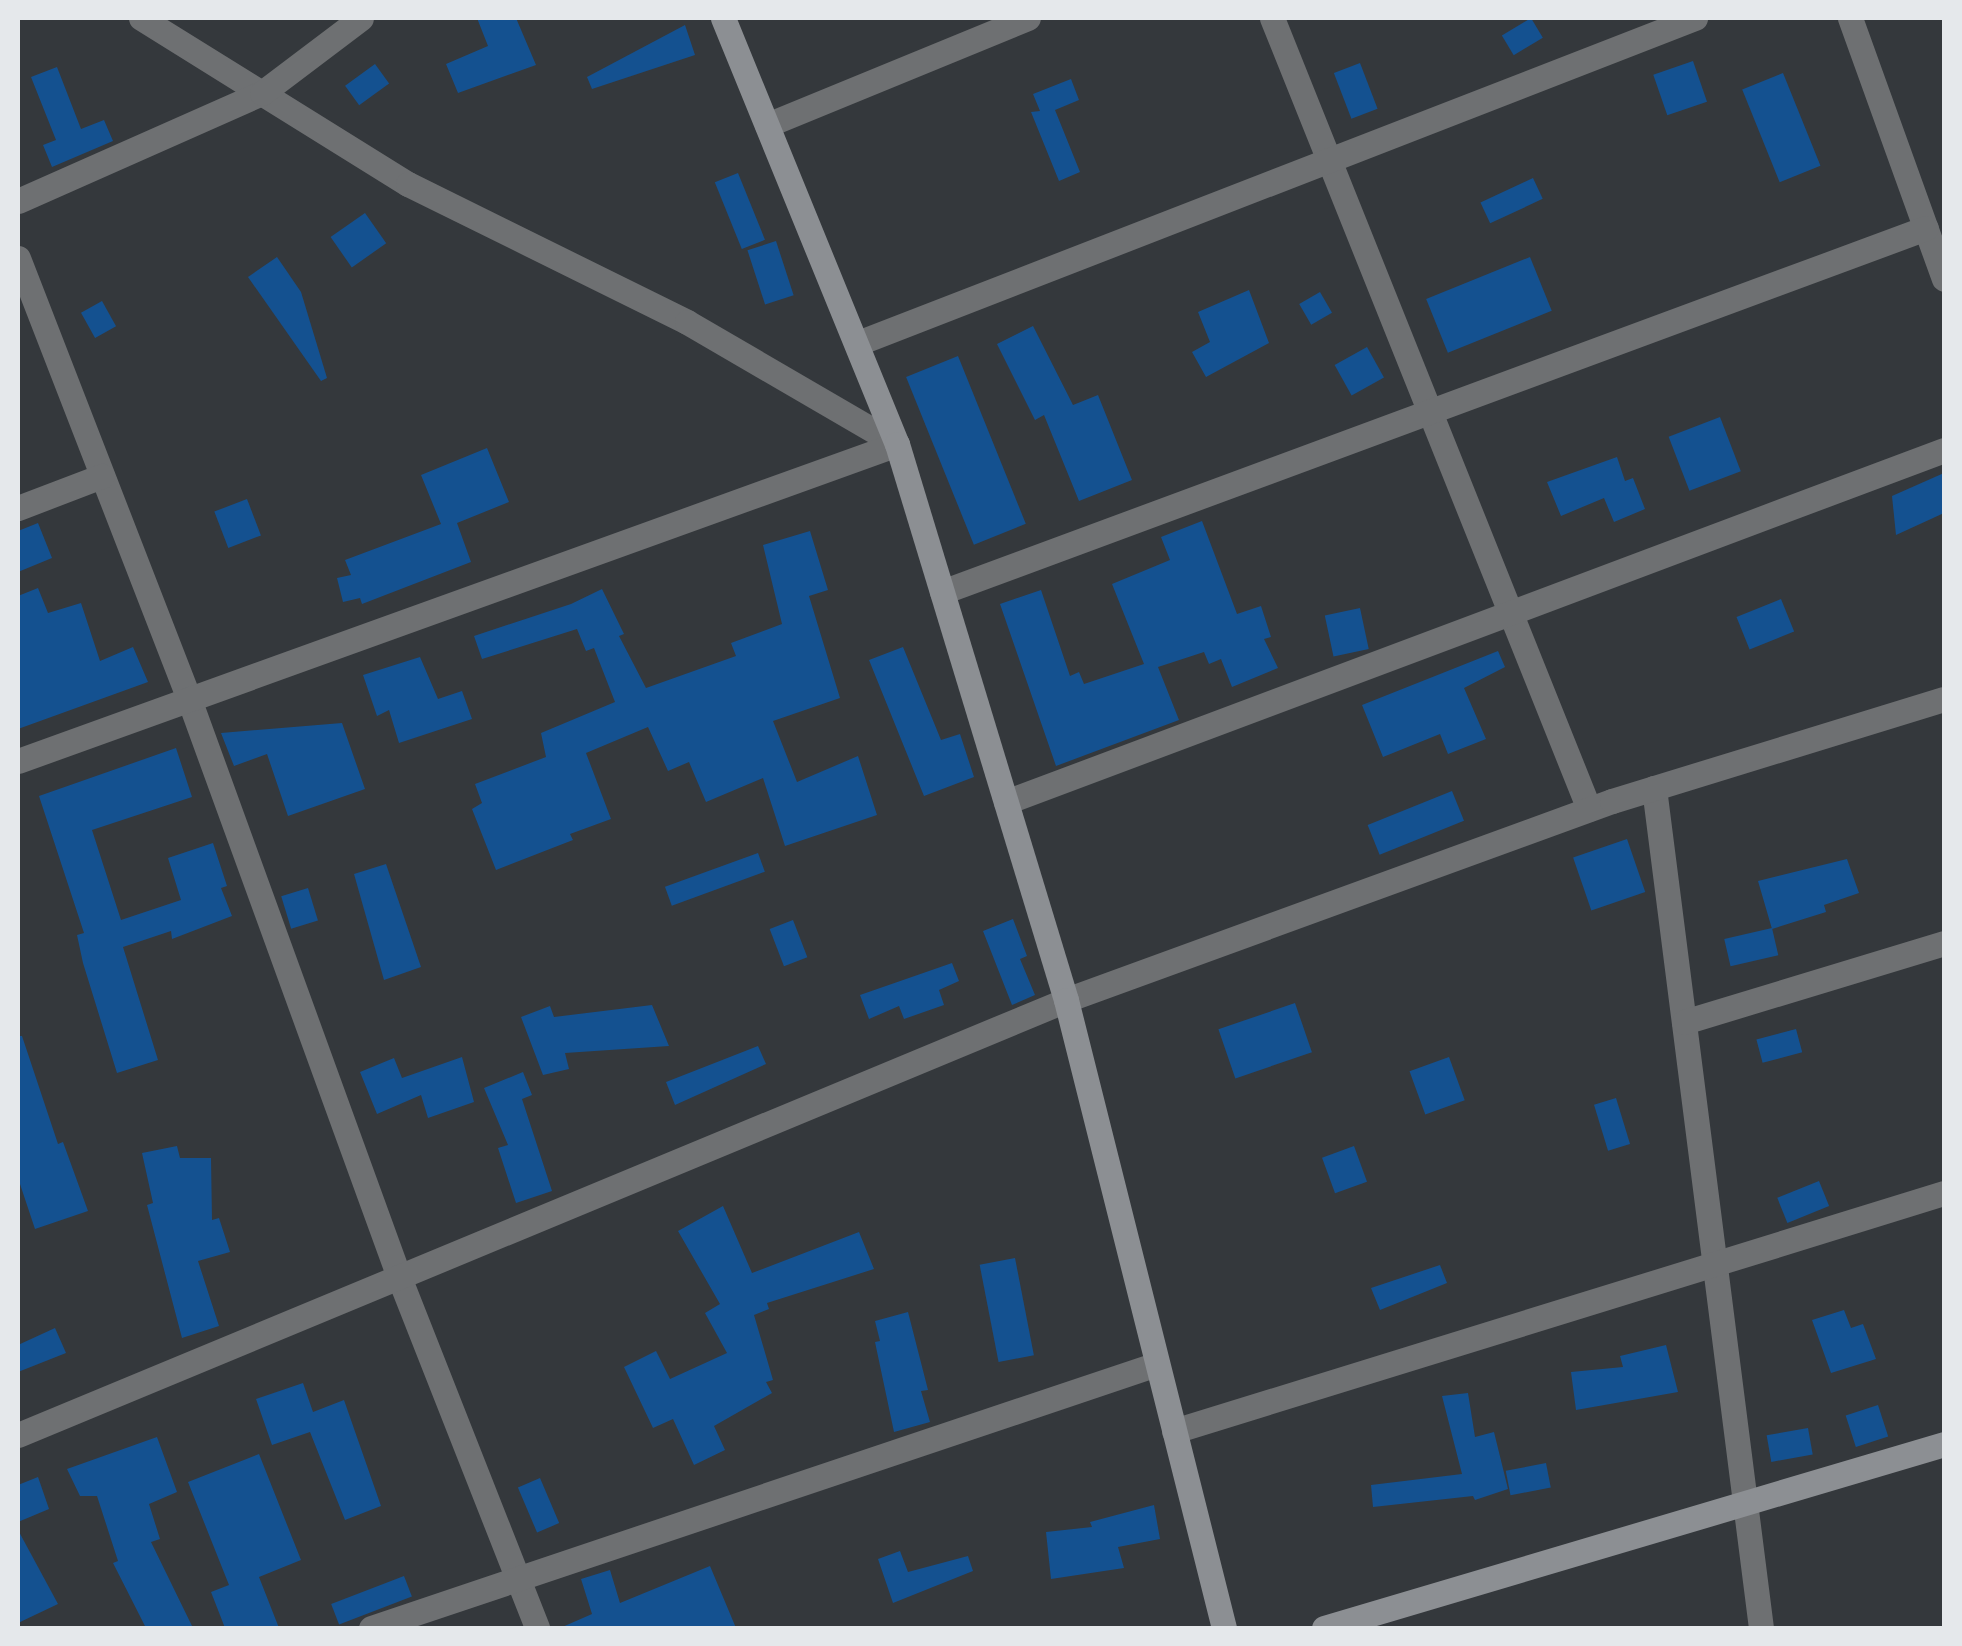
<!DOCTYPE html>
<html>
<head>
<meta charset="utf-8">
<style>
  body { margin:0 }
  #map { position:relative; width:1962px; height:1646px; overflow:hidden; background:#34383c; font-family:Helvetica,sans-serif }
  div>[style] { position:absolute }
  [style*='--x'] { left:calc(var(--x)*1px); top:calc(var(--y)*1px); width:calc(var(--w)*1px); rotate:calc(var(--a)*1deg) }
  .building>* { inset:0; background:#145190; transform-origin:0 0 }
  .street>* { height:25px; margin:-12.5px; padding:0 12.5px; transform-origin:12.5px; border-radius:12.5px; background:#6e7072 }
  .secondary>* { height:25px; margin:-12.5px; padding:0 12.5px; transform-origin:12.5px; border-radius:12.5px; background:#8c8f93 }
  span { translate:-50% -50%; white-space:nowrap; text-align:center; line-height:1.15; -webkit-text-stroke:10px #1d1f21; paint-order:stroke }
  .frame { position:absolute; inset:0; border:20px solid #e5e8eb; pointer-events:none }
</style>
</head>
<body>
<div id="map">
  <div class="building">
    <i style="clip-path:polygon(477px 18px,516px 18px,536px 65px,458px 93px,446px 64px,488px 46px)"></i>
    <i style="left:1531px;top:18px;width:23px;height:34px;rotate:59deg"></i>
    <i style="clip-path:polygon(685px 25px,695px 55px,592px 89px,587px 77px)"></i>
    <i style="left:1693px;top:61px;width:43px;height:42px;rotate:71deg"></i>
    <i style="left:1360px;top:63px;width:49px;height:28px;rotate:69deg"></i>
    <i style="left:375px;top:64px;width:24px;height:37px;rotate:54deg"></i>
    <i style="clip-path:polygon(57px 67px,81px 129px,104px 120px,113px 141px,52px 167px,43px 145px,56px 140px,31px 77px)"></i>
    <i style="left:1783px;top:73px;width:100px;height:44px;rotate:68deg"></i>
    <i style="clip-path:polygon(1071px 79px,1079px 100px,1055px 110px,1080px 172px,1059px 181px,1031px 112px,1040px 111px,1033px 94px)"></i>
    <i style="left:738px;top:173px;width:72px;height:25px;rotate:68deg"></i>
    <i style="left:1533px;top:178px;width:23px;height:58px;rotate:65deg"></i>
    <i style="left:365px;top:213px;width:37px;height:42px;rotate:55deg"></i>
    <i style="left:776px;top:241px;width:57px;height:30px;rotate:72deg"></i>
    <i style="clip-path:polygon(277px 257px,301px 292px,327px 378px,321px 381px,248px 277px)"></i>
    <i style="left:1530px;top:257px;width:58px;height:112px;rotate:68deg"></i>
    <i style="clip-path:polygon(1249px 290px,1269px 343px,1206px 377px,1192px 352px,1210px 342px,1198px 312px)"></i>
    <i style="left:1320px;top:292px;width:24px;height:24px;rotate:60deg"></i>
    <i style="left:102px;top:301px;width:29px;height:24px;rotate:61deg"></i>
    <i style="clip-path:polygon(1033px 326px,1073px 405px,1098px 395px,1132px 480px,1079px 501px,1044px 415px,1035px 420px,997px 344px)"></i>
    <i style="left:1367px;top:347px;width:35px;height:37px;rotate:61deg"></i>
    <i style="left:958px;top:356px;width:181px;height:56px;rotate:68deg"></i>
    <i style="left:1720px;top:417px;width:58px;height:55px;rotate:69deg"></i>
    <i style="clip-path:polygon(487px 448px,509px 502px,457px 523px,471px 562px,362px 604px,360px 598px,343px 602px,337px 578px,351px 575px,345px 560px,441px 524px,421px 475px)"></i>
    <i style="clip-path:polygon(1617px 457px,1625px 481px,1633px 478px,1645px 509px,1614px 522px,1604px 498px,1561px 516px,1547px 482px)"></i>
    <i style="clip-path:polygon(1944px 473px,1944px 513px,1896px 535px,1892px 496px)"></i>
    <i style="left:247px;top:499px;width:39px;height:35px;rotate:69deg"></i>
    <i style="clip-path:polygon(1202px 521px,1237px 614px,1261px 606px,1271px 637px,1264px 639px,1278px 668px,1232px 687px,1221px 659px,1209px 664px,1204px 652px,1158px 667px,1179px 720px,1056px 766px,1000px 604px,1041px 590px,1070px 676px,1079px 672px,1084px 684px,1144px 664px,1112px 584px,1170px 560px,1161px 537px)"></i>
    <i style="clip-path:polygon(38px 523px,52px 558px,18px 572px,18px 531px)"></i>
    <i style="clip-path:polygon(810px 531px,828px 590px,809px 596px,840px 698px,773px 721px,797px 782px,858px 756px,877px 815px,785px 846px,763px 778px,706px 802px,689px 762px,668px 771px,648px 727px,586px 753px,611px 819px,570px 834px,573px 840px,496px 870px,472px 809px,482px 803px,475px 784px,546px 757px,541px 733px,615px 702px,594px 648px,586px 651px,577px 629px,482px 659px,474px 636px,571px 604px,602px 589px,624px 634px,619px 636px,646px 688px,736px 656px,731px 643px,782px 624px,763px 545px)"></i>
    <i style="clip-path:polygon(38px 588px,48px 613px,81px 603px,100px 661px,133px 647px,148px 682px,18px 729px,18px 596px)"></i>
    <i style="left:1781px;top:599px;width:35px;height:48px;rotate:68deg"></i>
    <i style="left:1360px;top:608px;width:42px;height:36px;rotate:78deg"></i>
    <i style="clip-path:polygon(903px 647px,941px 740px,960px 734px,974px 777px,924px 796px,869px 660px)"></i>
    <i style="clip-path:polygon(1498px 651px,1505px 667px,1464px 688px,1486px 739px,1448px 754px,1440px 734px,1383px 757px,1362px 705px)"></i>
    <i style="clip-path:polygon(420px 657px,438px 699px,462px 691px,472px 719px,399px 743px,389px 710px,377px 716px,363px 675px)"></i>
    <i style="clip-path:polygon(342px 723px,365px 789px,288px 816px,267px 754px,234px 766px,221px 733px)"></i>
    <i style="clip-path:polygon(176px 748px,192px 797px,92px 830px,121px 920px,181px 900px,168px 858px,213px 843px,227px 886px,221px 888px,232px 916px,172px 939px,171px 931px,123px 947px,158px 1060px,117px 1073px,83px 963px,77px 935px,84px 933px,39px 796px)"></i>
    <i style="left:1452px;top:791px;width:32px;height:91px;rotate:68deg"></i>
    <i style="left:1627px;top:839px;width:56px;height:57px;rotate:71deg"></i>
    <i style="left:758px;top:853px;width:20px;height:99px;rotate:70deg"></i>
    <i style="clip-path:polygon(1847px 859px,1859px 893px,1824px 905px,1826px 912px,1772px 929px,1758px 881px)"></i>
    <i style="clip-path:polygon(386px 864px,421px 967px,384px 980px,354px 874px)"></i>
    <i style="left:308px;top:888px;width:34px;height:28px;rotate:73deg"></i>
    <i style="clip-path:polygon(1013px 919px,1027px 956px,1020px 959px,1035px 995px,1012px 1005px,983px 931px)"></i>
    <i style="left:793px;top:920px;width:40px;height:25px;rotate:69deg"></i>
    <i style="left:1772px;top:928px;width:28px;height:49px;rotate:77deg"></i>
    <i style="clip-path:polygon(952px 963px,959px 981px,939px 990px,944px 1005px,904px 1019px,899px 1006px,869px 1019px,860px 995px)"></i>
    <i style="left:1295px;top:1003px;width:52px;height:81px;rotate:71deg"></i>
    <i style="clip-path:polygon(652px 1005px,669px 1046px,565px 1053px,569px 1069px,543px 1075px,521px 1017px,550px 1006px,554px 1017px)"></i>
    <i style="left:1796px;top:1029px;width:24px;height:41px;rotate:75deg"></i>
    <i style="clip-path:polygon(18px 1036px,22px 1036px,58px 1144px,63px 1142px,88px 1211px,35px 1229px,18px 1178px)"></i>
    <i style="clip-path:polygon(758px 1046px,766px 1064px,675px 1105px,666px 1082px)"></i>
    <i style="clip-path:polygon(462px 1057px,474px 1102px,428px 1118px,421px 1095px,377px 1114px,360px 1072px,394px 1058px,402px 1078px)"></i>
    <i style="left:1449px;top:1057px;width:46px;height:42px;rotate:70deg"></i>
    <i style="clip-path:polygon(523px 1072px,532px 1095px,522px 1099px,552px 1191px,516px 1203px,498px 1148px,508px 1145px,484px 1088px)"></i>
    <i style="left:1616px;top:1098px;width:48px;height:23px;rotate:73deg"></i>
    <i style="clip-path:polygon(177px 1146px,180px 1158px,211px 1158px,212px 1220px,219px 1218px,230px 1252px,198px 1261px,219px 1326px,182px 1338px,147px 1205px,153px 1203px,142px 1153px)"></i>
    <i style="left:1354px;top:1146px;width:38px;height:34px;rotate:70deg"></i>
    <i style="left:1819px;top:1181px;width:27px;height:45px;rotate:68deg"></i>
    <i style="clip-path:polygon(723px 1206px,752px 1273px,859px 1232px,874px 1269px,767px 1303px,769px 1309px,754px 1315px,773px 1380px,766px 1382px,772px 1393px,714px 1426px,725px 1450px,694px 1465px,673px 1419px,653px 1428px,624px 1367px,656px 1351px,670px 1379px,727px 1353px,705px 1313px,720px 1304px,678px 1231px)"></i>
    <i style="left:1015px;top:1258px;width:99px;height:36px;rotate:79deg"></i>
    <i style="clip-path:polygon(1440px 1265px,1447px 1283px,1380px 1310px,1371px 1288px)"></i>
    <i style="clip-path:polygon(1844px 1310px,1851px 1328px,1863px 1324px,1876px 1359px,1831px 1373px,1812px 1320px)"></i>
    <i style="clip-path:polygon(908px 1312px,928px 1390px,921px 1391px,930px 1422px,894px 1432px,875px 1342px,880px 1341px,875px 1321px)"></i>
    <i style="clip-path:polygon(55px 1328px,66px 1353px,18px 1372px,18px 1345px)"></i>
    <i style="clip-path:polygon(1666px 1345px,1678px 1392px,1576px 1410px,1571px 1372px,1623px 1367px,1620px 1356px)"></i>
    <i style="clip-path:polygon(303px 1383px,313px 1412px,344px 1400px,381px 1506px,345px 1520px,310px 1432px,272px 1445px,256px 1399px)"></i>
    <i style="clip-path:polygon(1468px 1393px,1475px 1437px,1494px 1432px,1508px 1489px,1475px 1500px,1473px 1496px,1373px 1507px,1371px 1485px,1462px 1474px,1442px 1396px)"></i>
    <i style="left:1878px;top:1405px;width:33px;height:34px;rotate:72deg"></i>
    <i style="left:1808px;top:1428px;width:27px;height:42px;rotate:80deg"></i>
    <i style="clip-path:polygon(157px 1437px,177px 1492px,149px 1504px,160px 1539px,151px 1542px,193px 1628px,146px 1628px,113px 1563px,118px 1561px,97px 1496px,80px 1496px,67px 1469px)"></i>
    <i style="clip-path:polygon(259px 1454px,301px 1560px,259px 1577px,279px 1628px,225px 1628px,211px 1592px,229px 1585px,188px 1482px)"></i>
    <i style="left:1546px;top:1463px;width:25px;height:41px;rotate:79deg"></i>
    <i style="clip-path:polygon(38px 1477px,49px 1509px,18px 1522px,18px 1485px)"></i>
    <i style="left:540px;top:1478px;width:49px;height:24px;rotate:67deg"></i>
    <i style="clip-path:polygon(1154px 1505px,1160px 1539px,1118px 1547px,1124px 1568px,1051px 1579px,1046px 1532px,1092px 1527px,1090px 1522px)"></i>
    <i style="clip-path:polygon(18px 1530px,58px 1604px,18px 1623px)"></i>
    <i style="clip-path:polygon(900px 1551px,908px 1572px,968px 1556px,973px 1571px,893px 1603px,878px 1559px)"></i>
    <i style="clip-path:polygon(710px 1566px,736px 1628px,560px 1628px,592px 1614px,581px 1579px,610px 1570px,620px 1603px)"></i>
    <i style="left:404px;top:1576px;width:22px;height:78px;rotate:69deg"></i>
  </div>
  <div class="street">
    <i style="--x:141;--y:18;--w:314;--a:31.9"></i>
    <i style="--x:408;--y:184;--w:311;--a:26.3"></i>
    <i style="--x:687;--y:322;--w:243;--a:30.2"></i>
    <i style="--x:1272;--y:18;--w:852;--a:68.16"></i>
    <i style="--x:1850;--y:18;--w:277;--a:70.2"></i>
    <i style="--x:767;--y:125;--w:282;--a:-22.3"></i>
    <i style="--x:18;--y:201;--w:267;--a:-23.9"></i>
    <i style="--x:262;--y:93;--w:124;--a:-37.1"></i>
    <i style="--x:18;--y:258;--w:473;--a:68.8"></i>
    <i style="--x:189;--y:699;--w:615;--a:70.03"></i>
    <i style="--x:399;--y:1277;--w:377;--a:68.5"></i>
    <i style="--x:858;--y:343;--w:898;--a:-21.22"></i>
    <i style="--x:18;--y:508;--w:90;--a:-20.9"></i>
    <i style="--x:942;--y:592;--w:1049;--a:-20.3"></i>
    <i style="--x:18;--y:761;--w:934;--a:-19.83"></i>
    <i style="--x:1654;--y:788;--w:847;--a:82.74"></i>
    <i style="--x:1006;--y:802;--w:1002;--a:-20.57"></i>
    <i style="--x:1684;--y:1022;--w:272;--a:-16.9"></i>
    <i style="--x:1174;--y:1431;--w:806;--a:-17.18"></i>
    <i style="--x:18;--y:1435;--w:1135;--a:-22.54"></i>
    <i style="--x:1066;--y:1000;--w:581;--a:-20.03"></i>
    <i style="--x:1612;--y:801;--w:347;--a:-17.1"></i>
    <i style="--x:371;--y:1628;--w:829;--a:-18.57"></i>
  </div>
  <div class="secondary">
    <i style="--x:723;--y:18;--w:460;--a:67.8"></i>
    <i style="--x:897;--y:444;--w:581;--a:73.09"></i>
    <i style="--x:1066;--y:1000;--w:648;--a:75.88"></i>
    <i style="--x:1324;--y:1628;--w:647;--a:-16.53"></i>
  </div>
  <div class="frame"></div>
</div>
</body>
</html>
